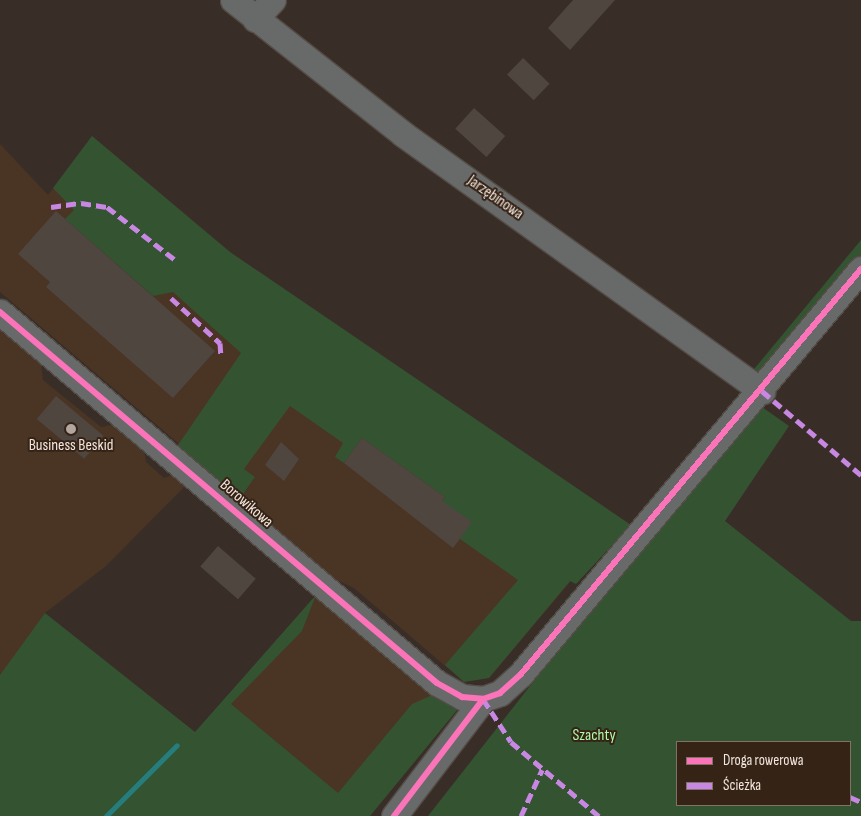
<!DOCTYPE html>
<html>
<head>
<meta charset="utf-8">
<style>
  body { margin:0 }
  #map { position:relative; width:861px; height:816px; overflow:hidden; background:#382e27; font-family:"Sofia Sans Condensed",sans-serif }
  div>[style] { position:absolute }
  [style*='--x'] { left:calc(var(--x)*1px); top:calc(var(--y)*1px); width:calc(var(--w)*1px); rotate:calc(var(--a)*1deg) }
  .built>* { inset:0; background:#4a3424 }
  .green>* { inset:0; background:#345331 }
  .stream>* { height:5px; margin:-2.5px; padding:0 2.5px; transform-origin:2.5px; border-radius:2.5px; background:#257e7d }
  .building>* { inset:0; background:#4f4640; transform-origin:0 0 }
  .roads { filter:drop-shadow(1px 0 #544c46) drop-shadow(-1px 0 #544c46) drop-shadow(0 1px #544c46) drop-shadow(0 -1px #544c46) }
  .minor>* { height:25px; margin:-12.5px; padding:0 12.5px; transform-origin:12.5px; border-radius:12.5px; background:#686a6a }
  .quiet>* { height:5px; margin-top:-2.5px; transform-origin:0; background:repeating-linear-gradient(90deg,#c787e3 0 10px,transparent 0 15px) }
  .cycleway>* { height:6px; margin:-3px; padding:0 3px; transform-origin:3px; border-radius:3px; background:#fb73b8 }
  .dots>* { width:14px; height:14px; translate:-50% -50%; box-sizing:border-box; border:2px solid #352316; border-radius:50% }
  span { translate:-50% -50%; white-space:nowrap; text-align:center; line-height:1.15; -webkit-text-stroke:4px #352316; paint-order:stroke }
  .street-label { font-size:16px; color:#f3e6de }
  .poi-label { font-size:16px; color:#f3e6de }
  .park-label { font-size:16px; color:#aafca7 }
  .legend { position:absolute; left:676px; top:741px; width:175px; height:65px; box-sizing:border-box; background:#352316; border:1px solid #817166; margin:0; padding:6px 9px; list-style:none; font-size:15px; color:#f3e6de }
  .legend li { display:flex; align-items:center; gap:10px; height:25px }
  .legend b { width:25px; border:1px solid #817166 }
</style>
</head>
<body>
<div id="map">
  <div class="built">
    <i style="clip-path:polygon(92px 136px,230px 252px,330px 323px,571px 581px,489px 678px,464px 682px,354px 588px,339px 581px,333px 585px,176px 448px,178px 443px,0 292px,0 144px,48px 195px)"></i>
    <i style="clip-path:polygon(0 319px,40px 353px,43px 380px,101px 427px,119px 423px,143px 445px,146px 462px,164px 478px,174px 474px,188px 483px,106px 566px,45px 613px,13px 679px,0 696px)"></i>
    <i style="clip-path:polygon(316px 595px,458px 709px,370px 816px,195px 733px)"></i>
  </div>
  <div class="green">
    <i style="clip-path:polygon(92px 136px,230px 252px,631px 525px,576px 584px,570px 581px,489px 678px,464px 682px,445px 665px,518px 580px,460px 539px,442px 501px,445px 497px,362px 438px,344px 463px,335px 457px,343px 443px,290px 406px,244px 469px,255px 477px,243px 494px,267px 515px,264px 521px,176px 448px,241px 353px,173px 292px,153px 296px,65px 219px,74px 210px,53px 188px)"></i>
    <i style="clip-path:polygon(861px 240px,861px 255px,762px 381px,750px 374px)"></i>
    <i style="clip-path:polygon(evenodd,762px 407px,789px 426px,725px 521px,851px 621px,861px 621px,861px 816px,428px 816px,563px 644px,762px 407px,677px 742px,850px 742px,850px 805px,677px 805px,677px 742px)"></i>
    <i style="clip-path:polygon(316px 595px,302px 631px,231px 704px,338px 793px,412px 704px,437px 693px,458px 709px,370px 816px,0 816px,0 675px,45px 613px,195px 732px)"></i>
  </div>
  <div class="stream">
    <i style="--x:106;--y:816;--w:100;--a:-45"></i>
  </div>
  <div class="building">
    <i style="clip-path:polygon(573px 0,615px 0,570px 50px,548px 28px)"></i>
    <i style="left:523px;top:58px;width:37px;height:23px;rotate:44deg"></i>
    <i style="left:474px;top:108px;width:42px;height:28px;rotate:42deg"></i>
    <i style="clip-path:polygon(56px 211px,215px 351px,173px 398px,46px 287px,50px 282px,18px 254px)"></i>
    <i style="left:56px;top:396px;width:62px;height:30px;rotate:40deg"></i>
    <i style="clip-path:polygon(362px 438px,445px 497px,442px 501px,472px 522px,453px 548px,344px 463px)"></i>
    <i style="clip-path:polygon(281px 442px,299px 459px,284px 481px,265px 465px)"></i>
    <i style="left:218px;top:546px;width:50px;height:27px;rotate:41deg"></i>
  </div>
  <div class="roads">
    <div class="minor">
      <i style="--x:233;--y:0;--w:216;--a:38.2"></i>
      <i style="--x:403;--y:134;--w:442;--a:35.6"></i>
      <i style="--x:255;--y:19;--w:26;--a:-47"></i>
      <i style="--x:0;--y:312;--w:573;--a:40.33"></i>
      <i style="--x:437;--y:683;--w:29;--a:29"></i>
      <i style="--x:462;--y:697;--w:21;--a:5"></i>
      <i style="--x:483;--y:699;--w:18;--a:-19"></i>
      <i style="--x:500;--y:693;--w:28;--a:-42"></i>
      <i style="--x:521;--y:674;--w:529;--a:-49.99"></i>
      <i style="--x:394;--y:816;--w:147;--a:-52.7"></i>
    </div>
  </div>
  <div class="quiet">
    <i style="--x:51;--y:207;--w:30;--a:-8"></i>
    <i style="--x:81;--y:203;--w:26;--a:9"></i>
    <i style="--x:107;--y:207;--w:85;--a:37.8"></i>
    <i style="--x:171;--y:298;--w:67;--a:42.6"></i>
    <i style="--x:220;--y:343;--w:14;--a:86"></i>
    <i style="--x:762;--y:391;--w:130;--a:40.3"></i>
    <i style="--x:483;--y:699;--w:51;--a:56.9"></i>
    <i style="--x:511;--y:742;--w:115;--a:40.1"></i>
    <i style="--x:850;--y:797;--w:12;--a:24"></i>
    <i style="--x:521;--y:816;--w:51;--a:-65.5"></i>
  </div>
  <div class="cycleway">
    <i style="--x:0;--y:312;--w:573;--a:40.33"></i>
    <i style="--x:437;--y:683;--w:29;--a:29"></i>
    <i style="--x:462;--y:697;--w:21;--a:5"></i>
    <i style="--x:483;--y:699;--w:18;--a:-19"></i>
    <i style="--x:500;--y:693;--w:28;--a:-42"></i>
    <i style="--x:521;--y:674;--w:529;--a:-49.99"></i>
    <i style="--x:394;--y:816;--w:147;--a:-52.7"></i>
  </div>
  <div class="dots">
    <i style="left:71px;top:429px;background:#b2a69e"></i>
  </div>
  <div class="street-label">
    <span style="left:495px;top:198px;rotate:35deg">Jarzębinowa</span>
    <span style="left:246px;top:504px;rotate:41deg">Borowikowa</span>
  </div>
  <div class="poi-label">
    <span style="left:71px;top:446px">Business Beskid</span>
  </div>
  <div class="park-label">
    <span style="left:594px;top:736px">Szachty</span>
  </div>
  <ul class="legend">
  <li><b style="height:6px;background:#fb73b8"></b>Droga rowerowa</li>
  <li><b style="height:6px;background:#c787e3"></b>Ścieżka</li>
  </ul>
</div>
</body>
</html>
